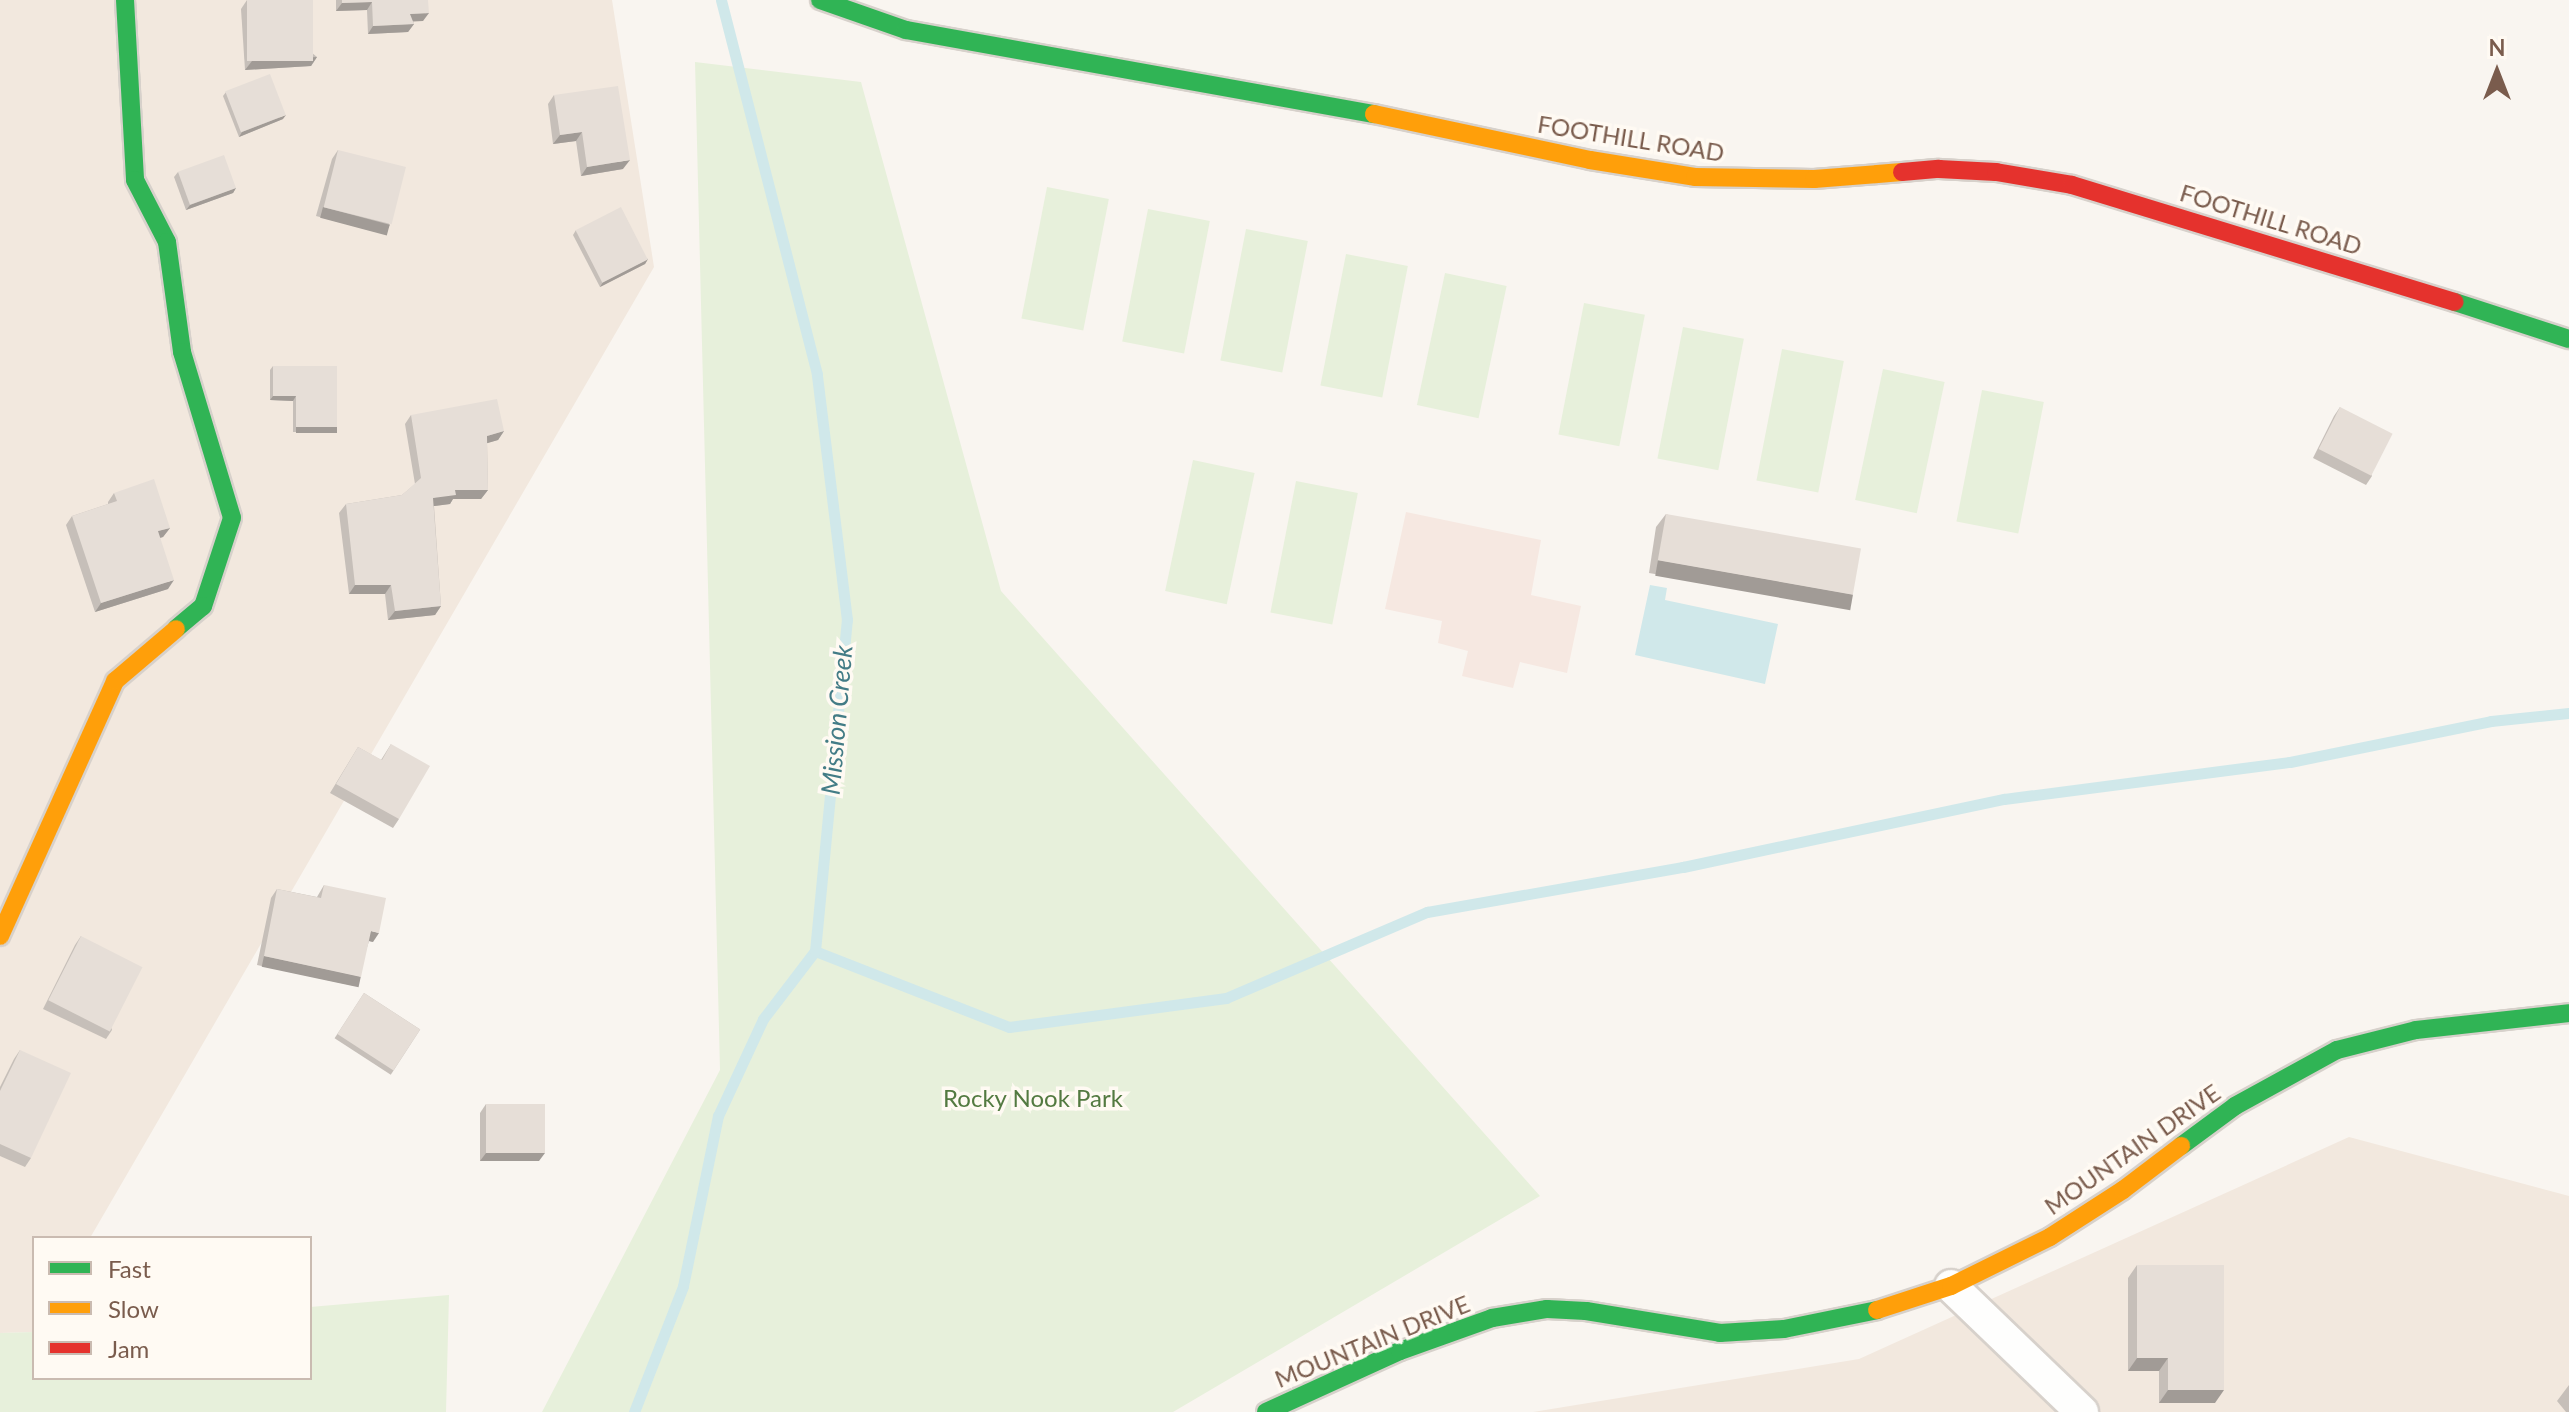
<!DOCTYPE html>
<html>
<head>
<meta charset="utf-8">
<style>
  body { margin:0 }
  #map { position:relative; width:2569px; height:1412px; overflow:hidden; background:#f9f5f0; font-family:Lato,sans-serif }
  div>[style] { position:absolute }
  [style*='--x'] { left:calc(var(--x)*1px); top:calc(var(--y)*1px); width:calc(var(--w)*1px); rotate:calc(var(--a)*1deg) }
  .residential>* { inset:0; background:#f2e8de }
  .commercial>* { inset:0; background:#f6e8e1 }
  .green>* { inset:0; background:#e7f0db; transform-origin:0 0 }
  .water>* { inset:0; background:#d0e8ea }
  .stream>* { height:11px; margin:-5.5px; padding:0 5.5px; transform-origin:5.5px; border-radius:5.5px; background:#d0e8ea }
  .roads { filter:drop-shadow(2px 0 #d7d1cb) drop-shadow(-2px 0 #d7d1cb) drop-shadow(0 2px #d7d1cb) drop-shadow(0 -2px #d7d1cb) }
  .street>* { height:32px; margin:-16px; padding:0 16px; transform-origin:16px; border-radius:16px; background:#fefefd }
  .fast>* { height:18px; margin:-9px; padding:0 9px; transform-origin:9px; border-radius:9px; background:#30b455 }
  .slow>* { height:18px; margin:-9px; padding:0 9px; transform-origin:9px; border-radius:9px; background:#ff9f0a }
  .jam>* { height:18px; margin:-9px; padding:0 9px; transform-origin:9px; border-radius:9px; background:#e5322d }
  .wall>* { inset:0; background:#c6bfb9; transform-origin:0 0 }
  .shaded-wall>* { inset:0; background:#a19b96; transform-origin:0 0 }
  .building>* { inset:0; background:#e6ded7; transform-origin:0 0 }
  span { translate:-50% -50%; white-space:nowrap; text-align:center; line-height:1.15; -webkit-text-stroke:7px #fffaf3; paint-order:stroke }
  .street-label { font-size:24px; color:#7a5c4d }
  .park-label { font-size:24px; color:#537a41 }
  .water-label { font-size:26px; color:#437c86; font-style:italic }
  .legend { position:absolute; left:32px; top:1236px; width:280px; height:144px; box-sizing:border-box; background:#fffaf3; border:2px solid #cabbb1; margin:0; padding:10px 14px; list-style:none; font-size:24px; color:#7a5c4d }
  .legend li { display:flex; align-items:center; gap:16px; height:40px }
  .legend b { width:40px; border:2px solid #cabbb1 }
  .north { position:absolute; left:2457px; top:32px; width:80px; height:80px; -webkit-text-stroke:6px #fffaf3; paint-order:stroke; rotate:0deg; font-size:22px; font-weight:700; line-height:32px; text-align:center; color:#7a5c4d }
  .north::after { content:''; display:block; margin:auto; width:28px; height:36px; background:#7a5c4d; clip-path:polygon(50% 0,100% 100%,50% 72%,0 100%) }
</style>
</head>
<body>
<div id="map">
  <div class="residential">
    <i style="clip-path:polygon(0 0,612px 0,654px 267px,90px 1238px,34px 1238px,34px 1332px,0 1333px)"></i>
    <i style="clip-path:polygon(2349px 1137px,2569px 1196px,2569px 1412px,1533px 1412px,1859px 1359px)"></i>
  </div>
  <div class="commercial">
    <i style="clip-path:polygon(1406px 512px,1541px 540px,1531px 595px,1581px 606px,1567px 673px,1520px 662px,1513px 688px,1462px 676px,1468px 651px,1438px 643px,1442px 621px,1385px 609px)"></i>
  </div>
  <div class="green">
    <i style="clip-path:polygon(695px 62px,861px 82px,1001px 591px,1540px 1196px,1173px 1412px,542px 1412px,720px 1070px)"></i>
    <i style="left:1047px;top:187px;width:63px;height:134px;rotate:11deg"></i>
    <i style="left:1148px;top:209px;width:63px;height:135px;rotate:11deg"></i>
    <i style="left:1246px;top:229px;width:63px;height:134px;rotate:11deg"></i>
    <i style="left:1346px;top:254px;width:63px;height:134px;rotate:11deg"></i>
    <i style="left:1445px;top:273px;width:63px;height:135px;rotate:12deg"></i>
    <i style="left:1584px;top:303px;width:62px;height:134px;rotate:11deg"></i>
    <i style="left:1683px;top:327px;width:62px;height:134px;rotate:11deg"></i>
    <i style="left:1782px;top:349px;width:63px;height:134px;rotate:11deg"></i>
    <i style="left:1883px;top:369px;width:63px;height:134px;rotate:12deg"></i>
    <i style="left:1982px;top:390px;width:63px;height:134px;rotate:11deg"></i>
    <i style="left:1193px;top:460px;width:63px;height:134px;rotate:12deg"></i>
    <i style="left:1296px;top:481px;width:63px;height:134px;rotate:11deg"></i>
    <i style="clip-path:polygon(449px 1295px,446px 1412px,0 1412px,0 1333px,34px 1332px,34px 1378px,310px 1378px,310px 1307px)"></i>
  </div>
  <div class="water">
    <i style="clip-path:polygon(1650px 585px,1667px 588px,1665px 600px,1778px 624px,1765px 684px,1635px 655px)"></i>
  </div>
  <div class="stream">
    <i style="--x:815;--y:951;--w:208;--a:21.4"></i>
    <i style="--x:1009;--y:1027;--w:219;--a:-7.6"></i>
    <i style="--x:1226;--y:998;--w:219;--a:-23.2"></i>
    <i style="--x:1427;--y:912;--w:260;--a:-10"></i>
    <i style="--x:1683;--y:867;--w:328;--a:-12"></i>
    <i style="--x:2004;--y:799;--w:288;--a:-7.4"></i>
    <i style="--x:2290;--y:762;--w:205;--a:-11.5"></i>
    <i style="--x:2491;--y:721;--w:78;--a:-5.9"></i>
    <i style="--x:634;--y:1412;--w:135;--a:-68.7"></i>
    <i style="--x:683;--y:1286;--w:174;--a:-78.4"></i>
    <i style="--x:718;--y:1116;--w:107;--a:-65.1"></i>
    <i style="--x:763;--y:1019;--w:86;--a:-52.6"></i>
    <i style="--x:815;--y:951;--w:333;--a:-84.5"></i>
    <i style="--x:847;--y:620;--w:248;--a:-97"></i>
    <i style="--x:817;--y:374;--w:386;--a:-104.4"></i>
  </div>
  <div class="roads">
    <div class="street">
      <i style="--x:1951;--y:1286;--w:182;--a:43.9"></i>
    </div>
    <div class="fast">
      <i style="--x:125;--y:0;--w:180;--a:86.8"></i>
      <i style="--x:135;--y:180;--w:70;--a:62.7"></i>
      <i style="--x:167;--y:242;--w:111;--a:82.2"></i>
      <i style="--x:182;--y:352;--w:173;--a:73.2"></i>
      <i style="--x:232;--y:518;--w:93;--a:108.2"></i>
      <i style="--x:203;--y:606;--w:35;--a:140"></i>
      <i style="--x:820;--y:0;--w:91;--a:19.2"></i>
      <i style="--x:906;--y:30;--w:475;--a:10.2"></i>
      <i style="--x:2455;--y:302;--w:120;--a:18"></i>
      <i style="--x:2181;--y:1146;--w:67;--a:-36.5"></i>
      <i style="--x:2235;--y:1106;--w:116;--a:-28.8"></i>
      <i style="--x:2337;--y:1050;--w:81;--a:-14.2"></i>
      <i style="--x:2416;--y:1030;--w:154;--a:-6.3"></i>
      <i style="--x:1266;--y:1412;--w:147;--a:-24.5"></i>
      <i style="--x:1400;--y:1351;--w:98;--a:-19.7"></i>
      <i style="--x:1492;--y:1318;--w:56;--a:-9.3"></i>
      <i style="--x:1547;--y:1309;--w:39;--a:3"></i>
      <i style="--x:1586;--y:1311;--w:136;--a:9.3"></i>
      <i style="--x:1720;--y:1333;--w:64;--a:-3.6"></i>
      <i style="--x:1784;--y:1329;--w:95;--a:-11.5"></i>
    </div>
    <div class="slow">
      <i style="--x:1374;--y:114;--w:221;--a:12"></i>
      <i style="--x:1590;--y:160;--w:106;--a:9.2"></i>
      <i style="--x:1695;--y:177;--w:119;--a:1"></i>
      <i style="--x:1814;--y:179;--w:88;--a:-4.5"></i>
      <i style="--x:0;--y:936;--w:280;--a:-65.7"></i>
      <i style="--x:115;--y:681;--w:80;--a:-40.4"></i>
      <i style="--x:1877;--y:1310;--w:78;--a:-18"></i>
      <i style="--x:1951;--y:1286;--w:110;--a:-26.3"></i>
      <i style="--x:2050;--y:1237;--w:87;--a:-32.8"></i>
      <i style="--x:2123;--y:1190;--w:73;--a:-37.2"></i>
    </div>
    <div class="jam">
      <i style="--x:1902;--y:172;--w:37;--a:-5"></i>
      <i style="--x:1939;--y:169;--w:57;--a:3"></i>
      <i style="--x:1996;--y:172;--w:77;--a:9.7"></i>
      <i style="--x:2072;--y:185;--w:400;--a:17"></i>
    </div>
  </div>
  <div class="wall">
    <i style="clip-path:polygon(247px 0,317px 57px,311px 66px,245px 70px,241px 9px)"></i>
    <i style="clip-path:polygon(336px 0,428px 0,423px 21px,413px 21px,414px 24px,408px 32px,368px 34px,367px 10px,336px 11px)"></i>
    <i style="clip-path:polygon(226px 92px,283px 119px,239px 137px,223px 96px)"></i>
    <i style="clip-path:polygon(554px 95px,623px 169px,581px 176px,576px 141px,553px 144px,548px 104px)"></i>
    <i style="clip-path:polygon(338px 150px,390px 225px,384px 234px,316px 216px,332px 159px)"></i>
    <i style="clip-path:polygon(178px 172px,236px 188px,233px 193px,186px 210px,174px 177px)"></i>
    <i style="clip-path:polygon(576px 230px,648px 259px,645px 264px,600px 287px,573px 235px)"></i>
    <i style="clip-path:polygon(273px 366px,334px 432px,293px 432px,293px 401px,270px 400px,270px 370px)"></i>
    <i style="clip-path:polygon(2340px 407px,2372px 476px,2366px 485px,2313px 458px,2334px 416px)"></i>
    <i style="clip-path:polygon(411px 415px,504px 431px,498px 440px,487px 443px,488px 490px,481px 499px,453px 499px,450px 504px,434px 506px,441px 606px,435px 615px,388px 620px,385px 594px,349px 594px,339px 513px,346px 504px,402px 495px,415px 484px,405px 424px)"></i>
    <i style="clip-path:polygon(114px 493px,170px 528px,163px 537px,160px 538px,168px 589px,95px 612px,66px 525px,72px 516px,108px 504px,108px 502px)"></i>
    <i style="clip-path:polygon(1666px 514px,1853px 593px,1844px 607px,1649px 573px,1656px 527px)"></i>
    <i style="clip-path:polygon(391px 744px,399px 819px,393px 828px,330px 793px,358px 747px,381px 760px)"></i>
    <i style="clip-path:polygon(324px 885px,373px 942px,369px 941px,355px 986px,257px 965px,271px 898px,277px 889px,317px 897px)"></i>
    <i style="clip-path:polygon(81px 936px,112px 1030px,106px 1039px,43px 1009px,75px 945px)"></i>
    <i style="left:364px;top:993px;width:67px;height:54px;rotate:33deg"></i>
    <i style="clip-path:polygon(20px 1050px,31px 1158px,25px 1167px,0 1156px,0 1087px,14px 1059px)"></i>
    <i style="clip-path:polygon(486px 1104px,539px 1161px,480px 1161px,480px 1113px)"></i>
    <i style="clip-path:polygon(2137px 1265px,2215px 1403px,2159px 1403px,2159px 1371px,2128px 1371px,2128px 1278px)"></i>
    <i style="clip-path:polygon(2569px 1385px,2569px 1412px,2566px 1412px,2557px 1401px)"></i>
  </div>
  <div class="shaded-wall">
    <i style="clip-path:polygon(372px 2px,367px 10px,336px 11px,342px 3px)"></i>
    <i style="clip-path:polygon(429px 13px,423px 21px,404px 22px,410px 14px)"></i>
    <i style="clip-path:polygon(414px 24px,408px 32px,368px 34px,373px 26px)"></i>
    <i style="clip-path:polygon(317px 57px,311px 66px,245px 70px,252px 61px)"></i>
    <i style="clip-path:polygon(286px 115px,283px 119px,239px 137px,242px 132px)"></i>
    <i style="clip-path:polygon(582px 132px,576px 141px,553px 144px,560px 135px)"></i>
    <i style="clip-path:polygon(630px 160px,623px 169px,581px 176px,587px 167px)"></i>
    <i style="clip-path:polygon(236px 188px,233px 193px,186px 210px,190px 205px)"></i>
    <i style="left:323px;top:207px;width:69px;height:11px;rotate:15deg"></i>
    <i style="clip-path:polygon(648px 259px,645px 264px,600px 287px,603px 282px)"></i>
    <i style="clip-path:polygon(273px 396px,296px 396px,293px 401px,270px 400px)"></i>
    <i style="left:296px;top:427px;width:41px;height:6px"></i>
    <i style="clip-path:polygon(504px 431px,498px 440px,481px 445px,487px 436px)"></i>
    <i style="clip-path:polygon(455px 490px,488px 490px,481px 499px,453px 499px,450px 504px,427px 507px,433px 498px)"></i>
    <i style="clip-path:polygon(170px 528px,163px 537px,152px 540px,158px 531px)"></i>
    <i style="left:1658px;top:560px;width:198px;height:16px;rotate:10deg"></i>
    <i style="clip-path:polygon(174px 580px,168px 589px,95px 612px,101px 603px)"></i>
    <i style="clip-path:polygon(355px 585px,391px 585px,385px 594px,349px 594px)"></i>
    <i style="clip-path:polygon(441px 606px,435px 615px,388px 620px,395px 611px)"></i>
    <i style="clip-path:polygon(371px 931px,379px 933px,373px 942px,365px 940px)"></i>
    <i style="left:264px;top:956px;width:99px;height:11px;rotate:12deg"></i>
    <i style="clip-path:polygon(486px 1153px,545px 1153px,539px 1161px,480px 1161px)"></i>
    <i style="clip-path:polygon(2137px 1358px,2168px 1358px,2159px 1371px,2128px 1371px)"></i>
    <i style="clip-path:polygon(2168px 1390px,2224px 1390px,2215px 1403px,2159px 1403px)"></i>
  </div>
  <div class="building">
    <i style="left:247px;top:0;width:66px;height:61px"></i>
    <i style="clip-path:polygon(342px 0,428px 0,429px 13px,410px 14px,414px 24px,373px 26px,372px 2px,342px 3px)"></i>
    <i style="left:270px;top:74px;width:44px;height:48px;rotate:69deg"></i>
    <i style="clip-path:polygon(618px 86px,630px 160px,587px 167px,582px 132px,560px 135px,554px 95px)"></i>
    <i style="left:338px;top:150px;width:70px;height:59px;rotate:14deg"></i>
    <i style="left:224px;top:155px;width:35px;height:49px;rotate:70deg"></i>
    <i style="left:621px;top:207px;width:59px;height:51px;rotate:63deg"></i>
    <i style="clip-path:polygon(273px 366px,337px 366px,337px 427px,296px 427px,296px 396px,273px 396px)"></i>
    <i style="clip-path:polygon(497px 399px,504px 431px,487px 436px,488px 490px,455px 490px,456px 495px,433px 498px,441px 606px,395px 611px,391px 585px,355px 585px,346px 504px,402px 495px,421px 478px,411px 415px)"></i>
    <i style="left:2340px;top:407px;width:59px;height:47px;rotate:27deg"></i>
    <i style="clip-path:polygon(154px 479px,170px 528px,158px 531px,174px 580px,101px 603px,72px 516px,117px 501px,114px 493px)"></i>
    <i style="left:1666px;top:514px;width:198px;height:47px;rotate:10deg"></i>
    <i style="clip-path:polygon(391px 744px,430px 766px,399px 819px,336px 784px,358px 747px,382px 760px)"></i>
    <i style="clip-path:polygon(324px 885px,386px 898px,379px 933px,371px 931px,361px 977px,264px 956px,277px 889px,321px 898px)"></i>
    <i style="left:81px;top:936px;width:69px;height:72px;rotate:27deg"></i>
    <i style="left:364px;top:993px;width:67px;height:49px;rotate:33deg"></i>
    <i style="clip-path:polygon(20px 1050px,71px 1073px,31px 1158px,0 1144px,0 1091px)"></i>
    <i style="left:486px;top:1104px;width:59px;height:49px"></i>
    <i style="clip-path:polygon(2137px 1265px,2224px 1265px,2224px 1390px,2168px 1390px,2168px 1358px,2137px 1358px)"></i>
  </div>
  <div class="street-label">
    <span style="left:1631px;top:138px;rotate:9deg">FOOTHILL ROAD</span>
    <span style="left:2271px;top:219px;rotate:17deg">FOOTHILL ROAD</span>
    <span style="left:2132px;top:1149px;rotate:-35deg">MOUNTAIN DRIVE</span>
    <span style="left:1372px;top:1341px;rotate:-22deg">MOUNTAIN DRIVE</span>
  </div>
  <div class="park-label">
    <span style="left:1033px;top:1098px">Rocky Nook Park</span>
  </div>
  <div class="water-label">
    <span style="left:837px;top:720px;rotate:-85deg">Mission Creek</span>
  </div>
  <ul class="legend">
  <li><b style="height:10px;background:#30b455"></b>Fast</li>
  <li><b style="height:10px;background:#ff9f0a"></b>Slow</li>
  <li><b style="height:10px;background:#e5322d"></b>Jam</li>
  </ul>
  <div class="north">N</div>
</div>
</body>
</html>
